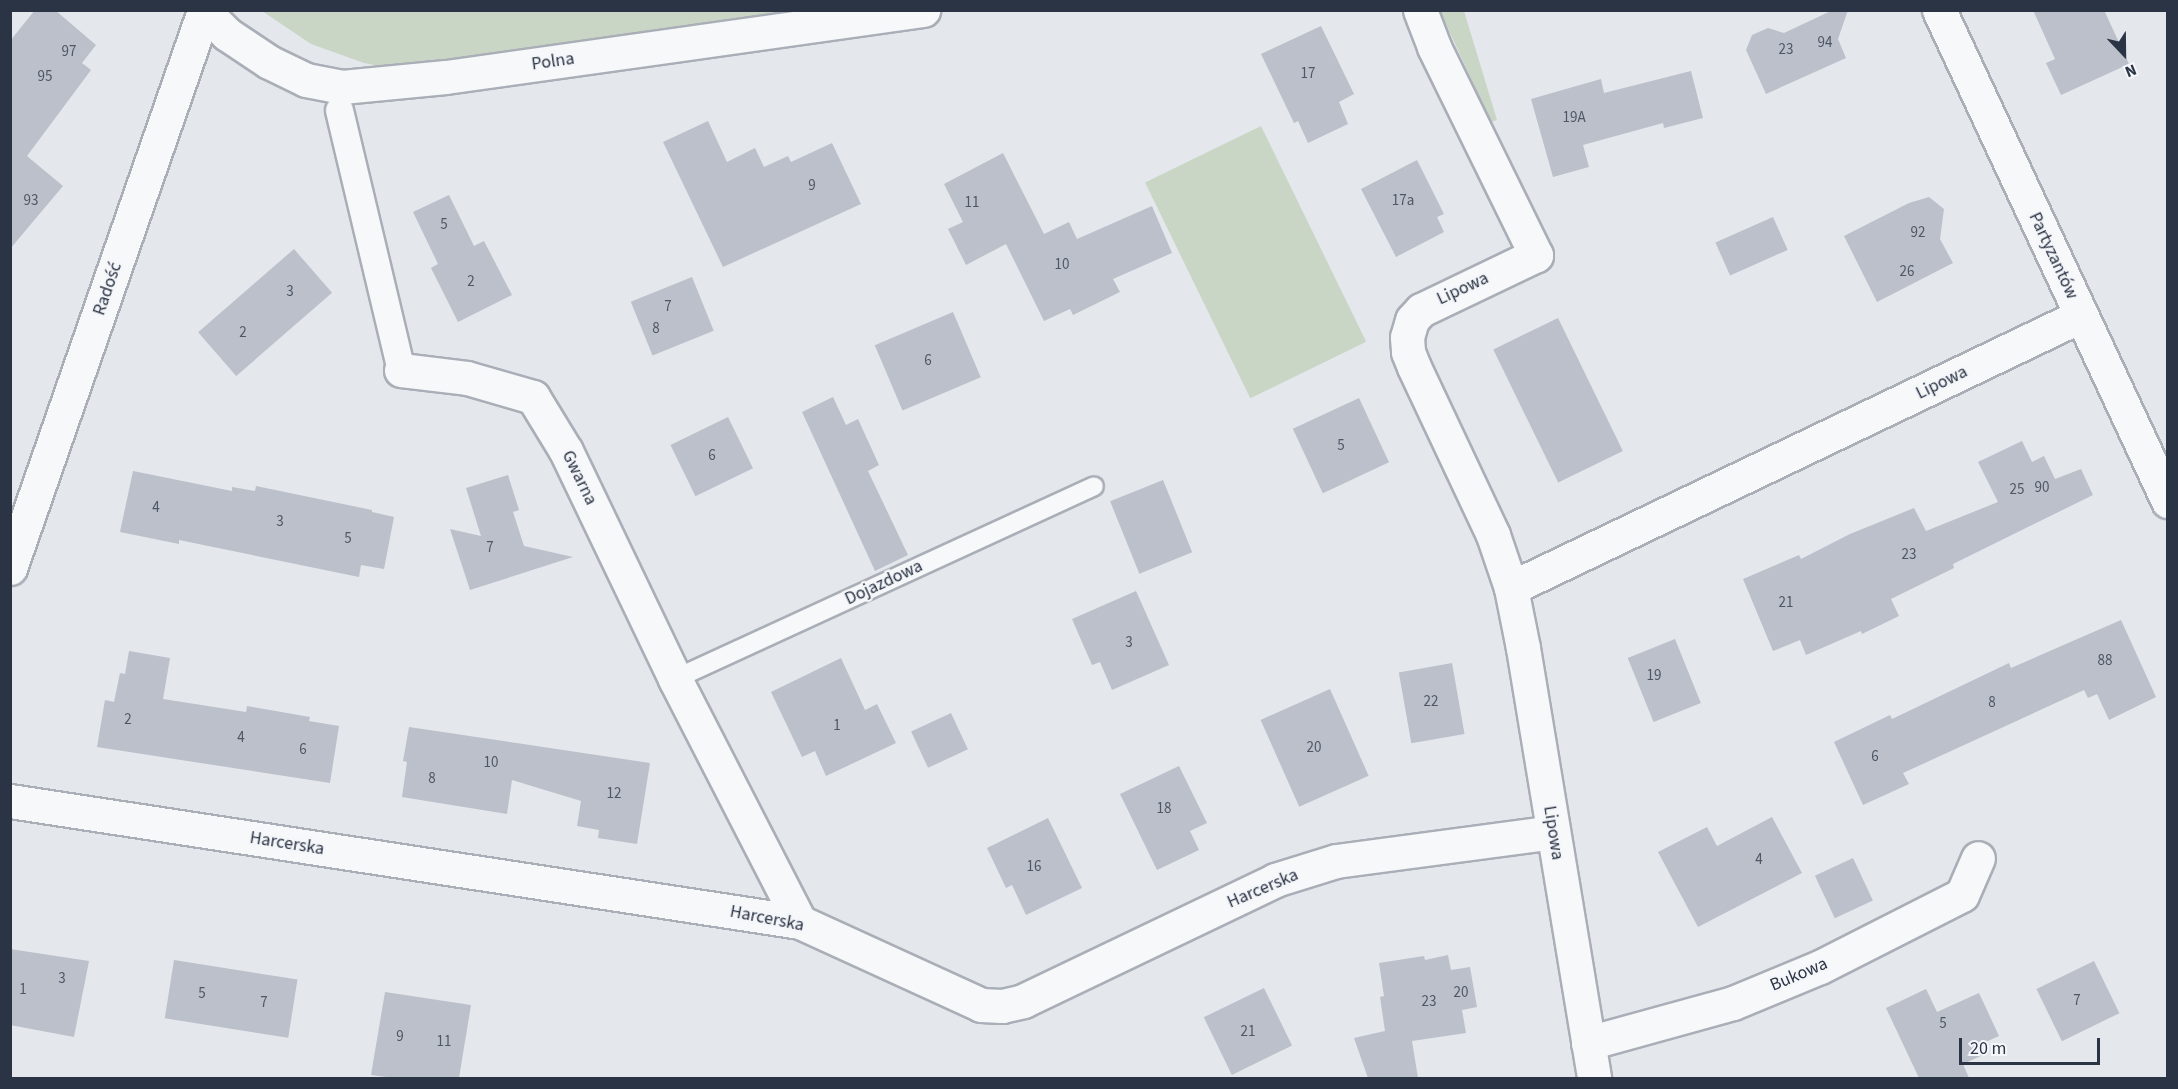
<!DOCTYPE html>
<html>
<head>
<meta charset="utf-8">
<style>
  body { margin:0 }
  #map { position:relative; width:2178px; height:1089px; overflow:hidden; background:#e4e7ec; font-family:"Source Sans 3",sans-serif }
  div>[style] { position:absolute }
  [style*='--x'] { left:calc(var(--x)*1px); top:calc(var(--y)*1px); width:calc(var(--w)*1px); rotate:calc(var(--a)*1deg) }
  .green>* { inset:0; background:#c9d6c5; transform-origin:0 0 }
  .building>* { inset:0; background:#bbc0ca; transform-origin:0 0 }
  .roads { filter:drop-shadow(2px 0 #a9aeb7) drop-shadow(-2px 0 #a9aeb7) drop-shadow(0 2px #a9aeb7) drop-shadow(0 -2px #a9aeb7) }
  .service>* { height:18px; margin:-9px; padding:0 9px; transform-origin:9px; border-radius:9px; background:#f7f8fa }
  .pedestrian>* { height:27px; margin:-13.5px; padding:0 13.5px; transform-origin:13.5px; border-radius:13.5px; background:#f7f8fa }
  .minor>* { height:33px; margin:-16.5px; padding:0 16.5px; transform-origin:16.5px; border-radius:16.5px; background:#f7f8fa }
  span { translate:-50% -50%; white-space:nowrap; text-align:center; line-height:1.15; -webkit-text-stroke:4.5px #f4f6f9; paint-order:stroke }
  .number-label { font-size:15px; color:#4f5766 }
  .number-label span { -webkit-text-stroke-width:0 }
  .street-label { font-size:18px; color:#2b3445 }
  .frame { position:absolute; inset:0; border:12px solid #2b3445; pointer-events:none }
  .north { position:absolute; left:2094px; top:24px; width:60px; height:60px; -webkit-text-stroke:4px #f4f6f9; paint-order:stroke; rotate:158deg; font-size:16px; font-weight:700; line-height:24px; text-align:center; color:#2b3445 }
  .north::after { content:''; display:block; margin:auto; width:21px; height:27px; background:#2b3445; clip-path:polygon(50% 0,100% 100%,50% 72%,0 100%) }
  .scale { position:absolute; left:1959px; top:1038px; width:141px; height:27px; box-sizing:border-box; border:3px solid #2b3445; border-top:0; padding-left:8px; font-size:18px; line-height:21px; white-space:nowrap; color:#2b3445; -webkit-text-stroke:4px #f4f6f9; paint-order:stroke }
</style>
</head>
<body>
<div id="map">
  <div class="green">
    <i style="clip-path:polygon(262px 11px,828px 11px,389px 68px,364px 63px,311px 44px)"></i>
    <i style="clip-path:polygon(1440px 11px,1464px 11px,1497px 120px,1491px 122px)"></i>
    <i style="left:1261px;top:126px;width:240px;height:129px;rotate:64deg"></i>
  </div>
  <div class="building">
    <i style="clip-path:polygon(35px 10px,55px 10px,96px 45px,82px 63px,91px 70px,27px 156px,63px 186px,10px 249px,10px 41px)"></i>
    <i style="clip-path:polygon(1833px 10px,1848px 10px,1838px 39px,1846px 58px,1766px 94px,1746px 50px,1752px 35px,1768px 28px,1784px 33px)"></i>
    <i style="clip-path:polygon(2033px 10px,2104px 10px,2129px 64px,2061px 95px,2046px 63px,2055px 59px)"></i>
    <i style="clip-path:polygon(1321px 26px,1354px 94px,1339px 102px,1348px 124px,1308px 143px,1298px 121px,1294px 123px,1261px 54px)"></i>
    <i style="clip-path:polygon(1691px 71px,1703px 118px,1664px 128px,1663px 123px,1583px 145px,1589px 167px,1553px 177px,1531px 99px,1601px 79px,1604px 93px)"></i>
    <i style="clip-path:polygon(708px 121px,727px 162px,755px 148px,764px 167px,788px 156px,791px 162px,832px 143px,861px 204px,723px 267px,663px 142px)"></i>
    <i style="clip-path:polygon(1003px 153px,1044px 234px,1069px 222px,1077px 239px,1152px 206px,1172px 253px,1113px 279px,1120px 292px,1073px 315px,1070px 309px,1044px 321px,1006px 244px,966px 265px,948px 229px,963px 222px,944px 184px)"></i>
    <i style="clip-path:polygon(1417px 160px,1444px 214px,1437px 217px,1444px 232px,1396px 257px,1361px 189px)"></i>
    <i style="clip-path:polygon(449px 195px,474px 246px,484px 241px,512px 295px,458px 322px,431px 268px,438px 264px,413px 212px)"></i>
    <i style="clip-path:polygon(1929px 197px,1944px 209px,1940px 239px,1953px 263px,1877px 302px,1844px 236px,1909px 203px)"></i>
    <i style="left:1773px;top:217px;width:36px;height:63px;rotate:66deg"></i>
    <i style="left:294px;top:249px;width:58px;height:127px;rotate:49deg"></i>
    <i style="left:692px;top:277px;width:58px;height:66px;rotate:68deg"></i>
    <i style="left:953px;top:312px;width:71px;height:85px;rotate:67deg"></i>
    <i style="left:1558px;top:318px;width:148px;height:72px;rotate:64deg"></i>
    <i style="clip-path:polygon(833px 397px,846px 425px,858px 419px,879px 465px,868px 471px,908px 555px,875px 571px,802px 412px)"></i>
    <i style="left:1359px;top:398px;width:71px;height:73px;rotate:65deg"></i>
    <i style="left:728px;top:417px;width:57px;height:64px;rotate:64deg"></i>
    <i style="clip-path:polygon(2022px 441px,2032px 462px,2044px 456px,2055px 479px,2081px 469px,2093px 495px,1953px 564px,1954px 568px,1891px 599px,1899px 616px,1862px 634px,1861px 631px,1806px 655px,1800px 640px,1773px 651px,1743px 579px,1799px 555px,1801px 559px,1850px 534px,1914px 508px,1926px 531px,1998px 502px,1978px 462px)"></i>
    <i style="clip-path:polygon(133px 471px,232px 491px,232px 487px,255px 491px,256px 486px,372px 510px,372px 512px,394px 517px,384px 569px,361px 565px,359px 577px,179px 540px,179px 544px,120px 532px)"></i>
    <i style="clip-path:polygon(508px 475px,519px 510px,513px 512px,524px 546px,573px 557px,470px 590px,450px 529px,481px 536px,466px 488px)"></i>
    <i style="left:1163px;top:480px;width:78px;height:57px;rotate:68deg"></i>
    <i style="clip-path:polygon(1136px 591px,1169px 665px,1112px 690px,1100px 662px,1092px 665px,1072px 619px)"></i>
    <i style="clip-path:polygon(2121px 620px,2156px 697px,2109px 720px,2097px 694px,2088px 698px,2084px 690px,1903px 773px,1909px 784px,1863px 805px,1834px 742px,1890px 715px,1892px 719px,2009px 663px,2011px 668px)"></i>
    <i style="left:1675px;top:639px;width:69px;height:51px;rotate:68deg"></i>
    <i style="clip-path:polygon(129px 651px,170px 658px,163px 699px,246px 712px,247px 706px,310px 717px,309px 721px,339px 726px,330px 783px,97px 747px,105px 700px,114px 702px,120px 673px,125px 674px)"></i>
    <i style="clip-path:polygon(841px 658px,865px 710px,877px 704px,896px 743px,826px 776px,815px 751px,802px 757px,771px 692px)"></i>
    <i style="left:1452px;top:663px;width:72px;height:54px;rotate:80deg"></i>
    <i style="left:1330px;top:689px;width:95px;height:76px;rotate:66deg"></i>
    <i style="left:951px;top:713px;width:40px;height:44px;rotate:65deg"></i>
    <i style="clip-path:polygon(409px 727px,650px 763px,637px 844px,598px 838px,599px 830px,577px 826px,581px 801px,512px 780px,507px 814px,402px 797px,407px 762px,403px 761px)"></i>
    <i style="clip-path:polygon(1179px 766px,1207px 823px,1190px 831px,1199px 850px,1157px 870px,1120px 794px)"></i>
    <i style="clip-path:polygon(1772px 817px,1802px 873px,1698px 927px,1658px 852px,1707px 827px,1717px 846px)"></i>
    <i style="clip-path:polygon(1048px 818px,1082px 888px,1026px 915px,1012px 885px,1006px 888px,987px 848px)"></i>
    <i style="left:1853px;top:858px;width:47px;height:42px;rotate:65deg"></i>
    <i style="clip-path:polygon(10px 949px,89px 961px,74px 1037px,10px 1025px)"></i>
    <i style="clip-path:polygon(1448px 955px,1451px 970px,1470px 967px,1477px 1007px,1462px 1010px,1466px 1033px,1412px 1041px,1418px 1078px,1368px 1078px,1354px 1038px,1385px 1031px,1380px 997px,1384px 996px,1379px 963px,1424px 956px,1425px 960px)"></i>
    <i style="left:174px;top:960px;width:125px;height:59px;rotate:9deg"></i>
    <i style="left:2094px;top:961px;width:58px;height:64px;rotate:64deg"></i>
    <i style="left:1264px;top:988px;width:64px;height:67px;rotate:64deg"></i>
    <i style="clip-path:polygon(1926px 989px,1937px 1012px,1979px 993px,1999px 1036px,1979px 1045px,1983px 1055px,1963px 1064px,1969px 1078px,1919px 1078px,1886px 1008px)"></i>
    <i style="clip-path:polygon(385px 992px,471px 1005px,459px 1078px,394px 1078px,371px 1075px)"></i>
  </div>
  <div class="roads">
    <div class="service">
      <i style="--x:675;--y:679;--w:461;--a:-24.7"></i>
    </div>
    <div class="pedestrian">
      <i style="--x:339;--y:110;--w:267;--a:76.6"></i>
    </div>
    <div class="minor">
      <i style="--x:203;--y:10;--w:34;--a:45"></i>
      <i style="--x:227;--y:34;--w:50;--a:33.7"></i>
      <i style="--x:269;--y:62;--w:41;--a:25.9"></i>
      <i style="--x:306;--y:80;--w:37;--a:11"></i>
      <i style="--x:342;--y:87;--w:104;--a:-5.5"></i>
      <i style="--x:446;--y:77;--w:482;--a:-8"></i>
      <i style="--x:1420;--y:10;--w:40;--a:69"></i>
      <i style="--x:1434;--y:47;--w:232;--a:63.9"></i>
      <i style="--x:1536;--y:255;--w:127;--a:154.4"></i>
      <i style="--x:1421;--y:310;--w:13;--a:132"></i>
      <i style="--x:1412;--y:320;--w:18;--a:106"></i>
      <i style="--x:1407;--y:337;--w:15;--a:86"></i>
      <i style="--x:1408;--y:352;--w:16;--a:68"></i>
      <i style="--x:1414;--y:367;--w:186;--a:64.8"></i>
      <i style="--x:1493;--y:535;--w:56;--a:71.2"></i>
      <i style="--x:1511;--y:588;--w:61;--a:78.7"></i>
      <i style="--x:1523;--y:648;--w:436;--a:80.6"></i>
      <i style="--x:1939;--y:10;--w:542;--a:65"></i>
      <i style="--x:401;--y:370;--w:66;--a:6.9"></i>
      <i style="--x:467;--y:378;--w:69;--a:16.1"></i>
      <i style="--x:533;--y:397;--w:63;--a:58.6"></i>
      <i style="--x:566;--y:451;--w:253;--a:64.4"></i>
      <i style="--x:675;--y:679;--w:273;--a:62.8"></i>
      <i style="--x:10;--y:568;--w:590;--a:-70.8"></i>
      <i style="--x:1511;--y:588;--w:631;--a:-25.55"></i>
      <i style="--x:10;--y:801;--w:799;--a:8.71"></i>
      <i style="--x:800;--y:922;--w:199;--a:24.6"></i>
      <i style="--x:981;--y:1005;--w:21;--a:3"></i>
      <i style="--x:1002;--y:1006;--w:22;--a:-13"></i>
      <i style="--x:1023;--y:1001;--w:280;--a:-25.6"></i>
      <i style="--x:1275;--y:880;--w:64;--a:-17.3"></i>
      <i style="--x:1336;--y:861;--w:219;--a:-7.6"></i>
      <i style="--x:1588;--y:1043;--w:150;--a:-15.4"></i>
      <i style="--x:1733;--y:1003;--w:94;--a:-22.5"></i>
      <i style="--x:1820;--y:967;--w:159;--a:-26.9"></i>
      <i style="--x:1962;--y:895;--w:40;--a:-66.6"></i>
    </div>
  </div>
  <div class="number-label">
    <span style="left:1825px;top:43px">94</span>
    <span style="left:1786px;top:50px">23</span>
    <span style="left:69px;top:52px">97</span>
    <span style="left:1308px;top:74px">17</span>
    <span style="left:45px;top:77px">95</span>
    <span style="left:1574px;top:118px">19A</span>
    <span style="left:812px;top:186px">9</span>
    <span style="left:31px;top:201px">93</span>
    <span style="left:1403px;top:201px">17a</span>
    <span style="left:972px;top:203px">11</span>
    <span style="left:444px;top:225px">5</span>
    <span style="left:1918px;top:233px">92</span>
    <span style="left:1062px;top:265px">10</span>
    <span style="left:1907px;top:272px">26</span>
    <span style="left:471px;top:282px">2</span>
    <span style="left:290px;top:292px">3</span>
    <span style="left:668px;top:307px">7</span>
    <span style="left:656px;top:329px">8</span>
    <span style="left:243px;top:333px">2</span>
    <span style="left:928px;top:361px">6</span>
    <span style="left:1341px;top:446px">5</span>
    <span style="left:712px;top:456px">6</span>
    <span style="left:2042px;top:488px">90</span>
    <span style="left:2017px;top:490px">25</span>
    <span style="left:156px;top:508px">4</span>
    <span style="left:280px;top:522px">3</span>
    <span style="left:348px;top:539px">5</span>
    <span style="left:490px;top:548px">7</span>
    <span style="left:1909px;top:555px">23</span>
    <span style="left:1786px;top:603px">21</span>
    <span style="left:1129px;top:643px">3</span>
    <span style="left:2105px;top:661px">88</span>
    <span style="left:1654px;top:676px">19</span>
    <span style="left:1431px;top:702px">22</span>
    <span style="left:1992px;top:703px">8</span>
    <span style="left:128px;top:720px">2</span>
    <span style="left:837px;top:726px">1</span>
    <span style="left:241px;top:738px">4</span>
    <span style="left:1314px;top:748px">20</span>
    <span style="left:303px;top:750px">6</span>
    <span style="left:1875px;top:757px">6</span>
    <span style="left:491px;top:763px">10</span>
    <span style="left:432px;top:779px">8</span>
    <span style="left:614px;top:794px">12</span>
    <span style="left:1164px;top:809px">18</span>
    <span style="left:1759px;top:860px">4</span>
    <span style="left:1034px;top:867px">16</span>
    <span style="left:62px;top:979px">3</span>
    <span style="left:23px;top:990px">1</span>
    <span style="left:1461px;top:993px">20</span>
    <span style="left:202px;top:994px">5</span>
    <span style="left:2077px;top:1001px">7</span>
    <span style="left:1429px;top:1002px">23</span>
    <span style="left:264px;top:1003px">7</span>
    <span style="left:1943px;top:1024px">5</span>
    <span style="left:1248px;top:1032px">21</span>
    <span style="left:400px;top:1037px">9</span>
    <span style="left:444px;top:1042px">11</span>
  </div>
  <div class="street-label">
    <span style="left:553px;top:62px;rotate:-8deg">Polna</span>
    <span style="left:2053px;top:256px;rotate:65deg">Partyzantów</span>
    <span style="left:108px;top:289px;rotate:-71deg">Radość</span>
    <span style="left:1463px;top:289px;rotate:-25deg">Lipowa</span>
    <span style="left:1942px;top:383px;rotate:-26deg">Lipowa</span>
    <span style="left:579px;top:478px;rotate:64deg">Gwarna</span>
    <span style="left:884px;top:583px;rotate:-25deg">Dojazdowa</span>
    <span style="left:1553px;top:833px;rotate:81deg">Lipowa</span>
    <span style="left:287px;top:844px;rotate:9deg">Harcerska</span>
    <span style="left:1263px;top:889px;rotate:-23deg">Harcerska</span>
    <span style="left:767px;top:919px;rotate:11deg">Harcerska</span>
    <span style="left:1799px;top:975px;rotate:-23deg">Bukowa</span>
  </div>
  <div class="frame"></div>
  <div class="north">N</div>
  <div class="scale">20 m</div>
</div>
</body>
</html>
